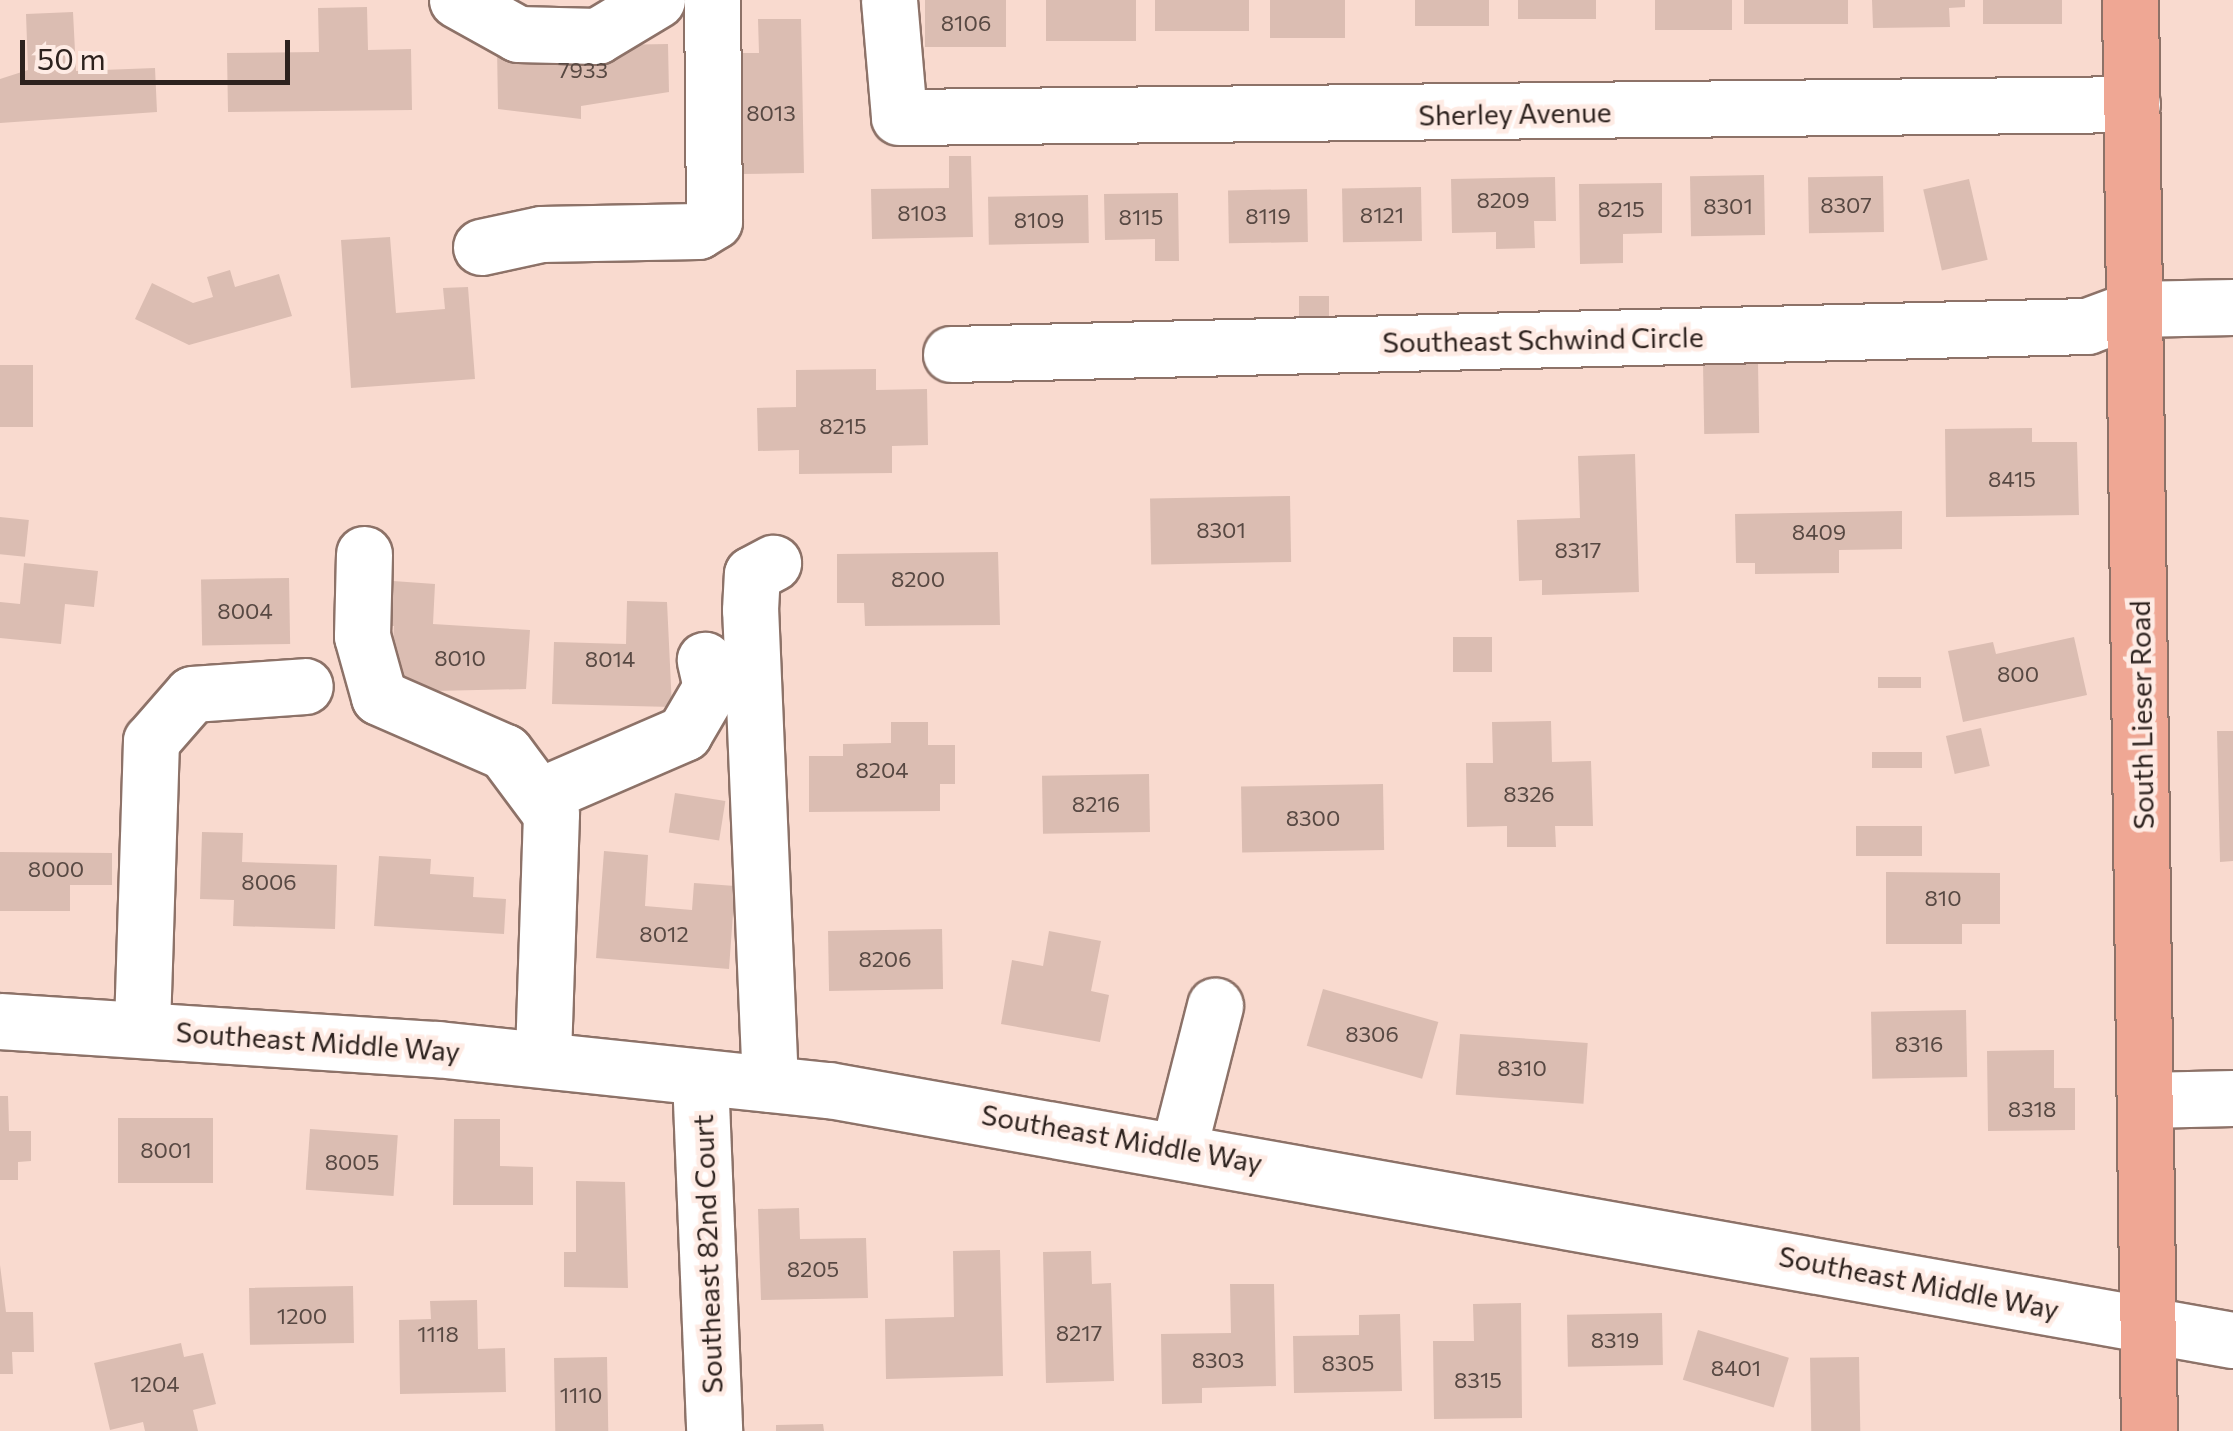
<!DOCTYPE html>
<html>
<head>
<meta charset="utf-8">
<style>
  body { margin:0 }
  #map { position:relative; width:2233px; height:1431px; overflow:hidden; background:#f9dacf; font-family:Commissioner,sans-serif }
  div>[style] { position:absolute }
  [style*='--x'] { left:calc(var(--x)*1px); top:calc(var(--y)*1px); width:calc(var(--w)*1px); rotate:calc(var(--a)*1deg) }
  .building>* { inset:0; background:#dbbdb2; transform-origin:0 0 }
  .roads { filter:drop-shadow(2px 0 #8d7268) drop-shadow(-2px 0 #8d7268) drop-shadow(0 2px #8d7268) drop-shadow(0 -2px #8d7268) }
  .minor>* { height:55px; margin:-27.5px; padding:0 27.5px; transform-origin:27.5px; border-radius:27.5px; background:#fff }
  .major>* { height:55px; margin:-27.5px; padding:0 27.5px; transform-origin:27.5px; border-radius:27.5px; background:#efa794 }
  span { translate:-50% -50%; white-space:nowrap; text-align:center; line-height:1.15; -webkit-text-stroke:9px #feebe4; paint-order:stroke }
  .number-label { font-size:22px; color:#584943 }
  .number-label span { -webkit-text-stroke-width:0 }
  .street-label { font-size:28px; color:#2d221e }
  .scale { position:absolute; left:20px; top:40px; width:270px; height:45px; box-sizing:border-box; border:5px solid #2d221e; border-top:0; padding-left:12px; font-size:30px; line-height:35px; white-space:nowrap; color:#2d221e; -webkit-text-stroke:8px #feebe4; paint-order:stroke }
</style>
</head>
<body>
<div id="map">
  <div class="building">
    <i style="left:925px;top:0;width:81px;height:47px"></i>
    <i style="left:1046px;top:0;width:90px;height:41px"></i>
    <i style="left:1155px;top:0;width:94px;height:31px"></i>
    <i style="left:1270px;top:0;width:75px;height:38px"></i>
    <i style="left:1415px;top:0;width:74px;height:26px"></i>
    <i style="left:1518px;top:0;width:78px;height:19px"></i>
    <i style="left:1655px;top:0;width:77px;height:30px"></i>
    <i style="left:1744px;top:0;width:104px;height:24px"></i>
    <i style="clip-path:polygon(1872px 0,1965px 0,1965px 7px,1949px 8px,1950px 27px,1873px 28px)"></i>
    <i style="left:1983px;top:0;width:79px;height:24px"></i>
    <i style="clip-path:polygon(367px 7px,368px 50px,411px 49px,412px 110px,228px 112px,227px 53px,319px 52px,318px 8px)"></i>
    <i style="clip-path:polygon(73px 12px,76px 71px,155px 68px,157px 112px,0 123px,0 79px,28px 70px,26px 14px)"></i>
    <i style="clip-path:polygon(758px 19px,801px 19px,804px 173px,740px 174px,738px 53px,759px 53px)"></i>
    <i style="clip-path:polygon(668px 44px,669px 92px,581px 106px,581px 119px,498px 109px,497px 47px)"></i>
    <i style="clip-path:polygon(949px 156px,971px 156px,973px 237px,872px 239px,871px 189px,949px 188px)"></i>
    <i style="left:1764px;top:175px;width:60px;height:74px;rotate:89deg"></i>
    <i style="left:1883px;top:176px;width:56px;height:75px;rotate:89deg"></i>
    <i style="clip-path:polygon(1555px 177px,1556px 221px,1534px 221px,1535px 248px,1496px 249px,1496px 232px,1452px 233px,1451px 179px)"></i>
    <i style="left:1969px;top:179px;width:83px;height:47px;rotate:77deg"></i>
    <i style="clip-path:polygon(1662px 183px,1662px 233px,1623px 234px,1623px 263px,1580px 264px,1579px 184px)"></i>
    <i style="left:1421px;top:187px;width:54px;height:79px;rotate:89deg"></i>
    <i style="left:1307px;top:189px;width:53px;height:79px;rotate:89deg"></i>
    <i style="clip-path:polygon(1178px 193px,1179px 261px,1155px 261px,1155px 239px,1105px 240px,1104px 194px)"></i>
    <i style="left:1088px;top:195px;width:48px;height:100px;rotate:89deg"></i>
    <i style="clip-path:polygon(390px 237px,396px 313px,445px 309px,443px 288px,468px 287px,475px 379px,351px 388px,341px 240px)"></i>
    <i style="clip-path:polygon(230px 270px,235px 287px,279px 274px,292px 316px,189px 345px,135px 319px,152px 283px,193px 303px,213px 297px,207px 277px)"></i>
    <i style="left:1299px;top:296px;width:30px;height:22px"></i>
    <i style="left:1758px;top:363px;width:70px;height:55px;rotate:89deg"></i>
    <i style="left:0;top:365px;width:33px;height:62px"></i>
    <i style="clip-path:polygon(876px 369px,876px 390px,927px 389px,928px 445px,892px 446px,892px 473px,799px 474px,799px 450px,758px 451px,757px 408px,796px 407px,796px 370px)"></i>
    <i style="clip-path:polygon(2032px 428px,2032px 442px,2077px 442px,2079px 515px,1946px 517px,1945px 429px)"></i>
    <i style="clip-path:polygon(1635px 454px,1639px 592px,1542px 595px,1542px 580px,1519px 581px,1517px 520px,1580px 518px,1578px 456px)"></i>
    <i style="left:1290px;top:496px;width:66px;height:140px;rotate:89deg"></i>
    <i style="clip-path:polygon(1902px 511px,1902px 549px,1839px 550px,1839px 573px,1755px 574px,1755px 563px,1736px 563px,1735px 514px)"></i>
    <i style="left:0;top:517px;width:29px;height:37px;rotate:6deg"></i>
    <i style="clip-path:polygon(998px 552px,1000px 625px,865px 626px,864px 603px,837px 603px,837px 554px)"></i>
    <i style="clip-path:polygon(24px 563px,98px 571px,94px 607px,65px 604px,61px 644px,0 638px,0 602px,20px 604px)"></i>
    <i style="left:289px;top:578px;width:66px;height:88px;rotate:89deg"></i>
    <i style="clip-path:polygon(379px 580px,435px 584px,433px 624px,530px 630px,526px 689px,390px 692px,394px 626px,376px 625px)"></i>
    <i style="clip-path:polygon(627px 601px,667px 602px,672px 707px,552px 704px,554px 642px,626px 644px)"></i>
    <i style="left:1453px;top:637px;width:39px;height:35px"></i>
    <i style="clip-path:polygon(2074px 637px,2087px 695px,1963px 722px,1948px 651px,1993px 642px,1996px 654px)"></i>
    <i style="left:1878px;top:677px;width:43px;height:11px"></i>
    <i style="clip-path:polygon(1551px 721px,1552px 762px,1591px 761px,1593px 826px,1555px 826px,1556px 847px,1507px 847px,1507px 826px,1467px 827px,1466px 763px,1493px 763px,1492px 722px)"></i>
    <i style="clip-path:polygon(891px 722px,928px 722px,928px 745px,955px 745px,955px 784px,940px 784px,940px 811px,809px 812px,809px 756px,843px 756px,843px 744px,891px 743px)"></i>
    <i style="left:1981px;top:728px;width:39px;height:36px;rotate:77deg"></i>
    <i style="clip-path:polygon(2217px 731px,2233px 731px,2233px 861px,2220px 862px)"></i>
    <i style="left:1872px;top:752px;width:50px;height:16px"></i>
    <i style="left:1149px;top:774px;width:58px;height:107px;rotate:89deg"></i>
    <i style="left:1383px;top:784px;width:66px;height:142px;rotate:89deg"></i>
    <i style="left:675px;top:793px;width:51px;height:40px;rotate:9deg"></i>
    <i style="left:1922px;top:826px;width:30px;height:66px;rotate:90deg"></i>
    <i style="clip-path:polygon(202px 832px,243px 833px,242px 862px,337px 865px,335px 929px,233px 926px,234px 900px,200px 899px)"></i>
    <i style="clip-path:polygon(604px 851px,648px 855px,645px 906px,692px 910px,694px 883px,735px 886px,729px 969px,596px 958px)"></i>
    <i style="clip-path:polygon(0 852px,112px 853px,112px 885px,70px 885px,70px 911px,0 911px)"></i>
    <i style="clip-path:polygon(379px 856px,431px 859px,430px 874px,474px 877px,473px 897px,506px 899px,504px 934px,374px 926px)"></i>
    <i style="clip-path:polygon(1886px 872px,2000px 873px,2000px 924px,1962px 924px,1962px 944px,1886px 944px)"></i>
    <i style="left:942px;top:929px;width:60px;height:114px;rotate:89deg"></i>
    <i style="clip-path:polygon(1049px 931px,1101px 941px,1091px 991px,1109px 995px,1100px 1042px,1001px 1024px,1012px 960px,1043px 966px)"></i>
    <i style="left:1323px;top:989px;width:120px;height:59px;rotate:16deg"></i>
    <i style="left:1966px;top:1010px;width:67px;height:95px;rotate:89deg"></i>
    <i style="left:1460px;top:1034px;width:128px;height:61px;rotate:4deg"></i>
    <i style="clip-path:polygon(2054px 1050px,2054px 1088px,2075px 1088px,2075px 1130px,1988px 1131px,1987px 1051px)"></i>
    <i style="clip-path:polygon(0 1096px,8px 1096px,9px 1131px,31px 1131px,31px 1161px,18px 1162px,18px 1180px,0 1180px)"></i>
    <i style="left:118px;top:1118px;width:95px;height:65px"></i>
    <i style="clip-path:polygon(454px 1119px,500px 1119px,500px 1166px,533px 1167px,533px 1205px,453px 1205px)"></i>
    <i style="left:310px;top:1129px;width:88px;height:61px;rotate:4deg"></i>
    <i style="clip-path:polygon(576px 1181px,625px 1182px,628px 1288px,564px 1287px,564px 1252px,576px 1252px)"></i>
    <i style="clip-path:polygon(799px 1208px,800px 1239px,866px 1238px,868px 1298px,761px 1300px,758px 1209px)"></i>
    <i style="clip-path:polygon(1000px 1250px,1003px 1376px,886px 1379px,885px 1319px,954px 1317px,953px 1251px)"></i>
    <i style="clip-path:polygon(1091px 1251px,1092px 1284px,1111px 1283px,1114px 1381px,1046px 1383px,1043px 1252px)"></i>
    <i style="clip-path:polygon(0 1265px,6px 1312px,33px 1312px,34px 1352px,12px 1352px,13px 1374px,0 1374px)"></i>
    <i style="clip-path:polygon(1230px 1284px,1274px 1284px,1276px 1386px,1202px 1388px,1202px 1403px,1162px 1404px,1161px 1334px,1231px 1333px)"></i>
    <i style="left:353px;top:1286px;width:57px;height:104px;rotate:89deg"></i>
    <i style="clip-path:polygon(477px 1300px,478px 1349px,505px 1348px,506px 1392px,400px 1394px,399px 1320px,431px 1319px,430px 1301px)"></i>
    <i style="clip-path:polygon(1521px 1303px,1522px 1418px,1434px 1419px,1433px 1341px,1474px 1341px,1473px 1304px)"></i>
    <i style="left:1662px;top:1313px;width:52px;height:95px;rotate:89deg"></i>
    <i style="clip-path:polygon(1400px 1314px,1402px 1391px,1294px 1393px,1293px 1336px,1359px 1335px,1359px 1315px)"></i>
    <i style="left:1698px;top:1330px;width:95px;height:52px;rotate:17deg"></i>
    <i style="clip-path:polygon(181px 1343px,184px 1357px,203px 1353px,216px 1404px,193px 1410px,198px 1431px,145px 1431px,143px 1422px,110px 1430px,94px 1363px)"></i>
    <i style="left:607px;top:1357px;width:74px;height:53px;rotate:89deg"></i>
    <i style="left:1859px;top:1357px;width:74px;height:49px;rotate:89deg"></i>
    <i style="clip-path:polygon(823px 1424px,824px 1431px,776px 1431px,776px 1425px)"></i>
  </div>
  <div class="roads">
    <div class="minor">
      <i style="--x:457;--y:0;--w:70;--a:29.1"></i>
      <i style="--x:518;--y:34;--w:79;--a:1.5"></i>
      <i style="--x:597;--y:36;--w:70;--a:-31"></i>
      <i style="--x:889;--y:0;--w:117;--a:85.1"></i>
      <i style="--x:899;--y:117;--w:1233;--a:-0.6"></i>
      <i style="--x:481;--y:247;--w:61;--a:-12.2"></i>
      <i style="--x:541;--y:234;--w:157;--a:-1.1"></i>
      <i style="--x:698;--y:231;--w:19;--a:-32"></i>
      <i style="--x:714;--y:221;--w:221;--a:-90.5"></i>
      <i style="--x:951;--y:354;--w:1136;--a:-1.41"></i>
      <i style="--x:2087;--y:326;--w:49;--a:-20.3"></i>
      <i style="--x:2133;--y:309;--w:100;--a:-1.1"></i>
      <i style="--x:364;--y:554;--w:82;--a:91.4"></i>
      <i style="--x:362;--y:636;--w:63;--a:74.4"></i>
      <i style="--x:379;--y:697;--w:137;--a:23.6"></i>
      <i style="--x:505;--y:752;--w:77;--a:53.4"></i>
      <i style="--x:551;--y:814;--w:245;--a:91.9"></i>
      <i style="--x:541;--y:795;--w:156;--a:-23.4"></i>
      <i style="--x:684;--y:733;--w:53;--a:-59.6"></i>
      <i style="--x:711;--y:687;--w:28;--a:-103"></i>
      <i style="--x:0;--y:1021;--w:438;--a:3.7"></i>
      <i style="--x:437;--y:1049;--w:394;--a:6"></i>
      <i style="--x:829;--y:1090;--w:1426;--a:10.1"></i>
      <i style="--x:142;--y:1027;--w:286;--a:-88.2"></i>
      <i style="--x:151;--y:741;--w:62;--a:-48.9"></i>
      <i style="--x:192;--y:694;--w:113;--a:-4"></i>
      <i style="--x:700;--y:1077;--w:354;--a:87.7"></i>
      <i style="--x:770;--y:1084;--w:474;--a:-92.4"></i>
      <i style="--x:750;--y:610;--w:36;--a:-87"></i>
      <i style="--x:752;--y:574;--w:24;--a:-28"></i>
      <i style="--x:2145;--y:1100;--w:88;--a:-1.3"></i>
      <i style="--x:1179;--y:1147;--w:146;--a:-75.7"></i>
    </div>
    <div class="major">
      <i style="--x:2130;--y:0;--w:1431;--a:89.24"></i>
    </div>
  </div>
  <div class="number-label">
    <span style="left:966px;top:23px">8106</span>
    <span style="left:583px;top:70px">7933</span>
    <span style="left:771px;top:113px">8013</span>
    <span style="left:1503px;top:200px">8209</span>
    <span style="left:1846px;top:205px">8307</span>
    <span style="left:1728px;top:206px">8301</span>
    <span style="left:1621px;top:209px">8215</span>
    <span style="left:922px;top:213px">8103</span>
    <span style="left:1382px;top:215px">8121</span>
    <span style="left:1268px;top:216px">8119</span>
    <span style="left:1141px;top:217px">8115</span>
    <span style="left:1039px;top:220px">8109</span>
    <span style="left:843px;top:426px">8215</span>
    <span style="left:2012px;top:479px">8415</span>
    <span style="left:1221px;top:530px">8301</span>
    <span style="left:1819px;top:532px">8409</span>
    <span style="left:1578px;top:550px">8317</span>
    <span style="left:918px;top:579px">8200</span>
    <span style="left:245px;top:611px">8004</span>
    <span style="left:460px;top:658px">8010</span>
    <span style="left:610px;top:659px">8014</span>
    <span style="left:2018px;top:674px">800</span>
    <span style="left:882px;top:770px">8204</span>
    <span style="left:1529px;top:794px">8326</span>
    <span style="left:1096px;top:804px">8216</span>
    <span style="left:1313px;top:818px">8300</span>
    <span style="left:56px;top:869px">8000</span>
    <span style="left:269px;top:882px">8006</span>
    <span style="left:1943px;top:898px">810</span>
    <span style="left:664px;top:934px">8012</span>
    <span style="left:885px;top:959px">8206</span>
    <span style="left:1372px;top:1034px">8306</span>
    <span style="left:1919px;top:1044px">8316</span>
    <span style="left:1522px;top:1068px">8310</span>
    <span style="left:2032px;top:1109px">8318</span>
    <span style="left:166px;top:1150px">8001</span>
    <span style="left:352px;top:1162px">8005</span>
    <span style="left:813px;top:1269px">8205</span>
    <span style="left:302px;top:1316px">1200</span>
    <span style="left:1079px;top:1333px">8217</span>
    <span style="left:438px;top:1334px">1118</span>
    <span style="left:1615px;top:1340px">8319</span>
    <span style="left:1218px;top:1360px">8303</span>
    <span style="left:1348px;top:1363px">8305</span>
    <span style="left:1736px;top:1368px">8401</span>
    <span style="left:1478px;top:1380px">8315</span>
    <span style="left:155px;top:1384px">1204</span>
    <span style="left:581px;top:1395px">1110</span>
  </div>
  <div class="street-label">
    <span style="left:1515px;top:113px;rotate:-1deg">Sherley Avenue</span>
    <span style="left:1543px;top:339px;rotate:-1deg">Southeast Schwind Circle</span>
    <span style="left:2141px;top:715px;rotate:-91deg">South Lieser Road</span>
    <span style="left:318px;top:1041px;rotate:4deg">Southeast Middle Way</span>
    <span style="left:1122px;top:1138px;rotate:10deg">Southeast Middle Way</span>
    <span style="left:707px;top:1254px;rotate:-92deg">Southeast 82nd Court</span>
    <span style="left:1919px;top:1282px;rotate:11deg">Southeast Middle Way</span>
  </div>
  <div class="scale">50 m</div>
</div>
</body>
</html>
